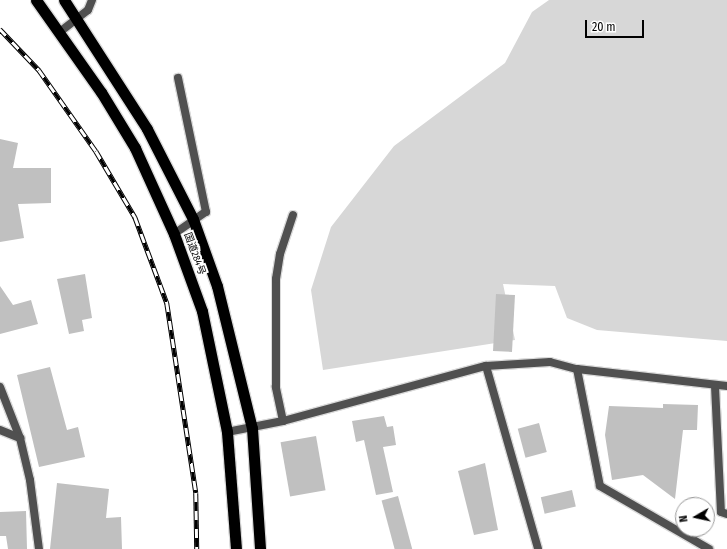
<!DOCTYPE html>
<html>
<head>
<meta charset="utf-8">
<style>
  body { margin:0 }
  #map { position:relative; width:727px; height:549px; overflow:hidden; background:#fff; font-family:"Fira Sans Condensed","Noto Sans JP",sans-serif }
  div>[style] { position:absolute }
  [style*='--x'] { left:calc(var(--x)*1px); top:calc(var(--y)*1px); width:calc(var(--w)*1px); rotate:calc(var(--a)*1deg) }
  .green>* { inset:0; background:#d7d7d7 }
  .building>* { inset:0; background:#c0c0c0; transform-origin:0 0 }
  .roads { filter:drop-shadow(1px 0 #dbdbdb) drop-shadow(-1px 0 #dbdbdb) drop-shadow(0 1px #dbdbdb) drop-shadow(0 -1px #dbdbdb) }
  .minor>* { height:8px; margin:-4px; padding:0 4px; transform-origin:4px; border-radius:4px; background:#505050 }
  .trunk>* { height:11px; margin:-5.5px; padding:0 5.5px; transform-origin:5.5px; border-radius:5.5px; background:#000 }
  .rail>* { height:4.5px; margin-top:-2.25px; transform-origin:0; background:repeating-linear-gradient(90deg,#fff 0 9px,#000 0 18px); box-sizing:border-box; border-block:1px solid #000 }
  span { translate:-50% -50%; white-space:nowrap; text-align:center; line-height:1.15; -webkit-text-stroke:4px #fff; paint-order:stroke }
  .street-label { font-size:10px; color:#000 }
  .north { position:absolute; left:675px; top:497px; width:40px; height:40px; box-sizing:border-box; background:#fff; border:1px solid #999; border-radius:50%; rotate:261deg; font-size:11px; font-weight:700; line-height:16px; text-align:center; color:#000 }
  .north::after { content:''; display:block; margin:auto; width:14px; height:18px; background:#000; clip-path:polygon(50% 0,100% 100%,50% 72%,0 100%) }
  .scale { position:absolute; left:585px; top:20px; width:59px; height:18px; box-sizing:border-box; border:2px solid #000; border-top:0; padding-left:5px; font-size:12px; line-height:14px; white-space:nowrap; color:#000; -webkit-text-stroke:3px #fff; paint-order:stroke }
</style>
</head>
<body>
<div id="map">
  <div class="green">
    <i style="clip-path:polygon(549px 0,727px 0,727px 341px,597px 330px,567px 318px,555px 286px,503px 284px,515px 340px,323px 370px,311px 290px,331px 227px,394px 146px,505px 63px,532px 12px)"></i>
  </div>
  <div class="building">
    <i style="clip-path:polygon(0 139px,18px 143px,13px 168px,51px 168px,51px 203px,18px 204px,24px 238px,0 242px)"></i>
    <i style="clip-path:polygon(85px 274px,92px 318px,82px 320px,84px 331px,69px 334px,57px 279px)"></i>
    <i style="clip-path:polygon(0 286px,13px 305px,31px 300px,38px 324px,0 334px)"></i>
    <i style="left:496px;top:294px;width:19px;height:57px;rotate:3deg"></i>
    <i style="clip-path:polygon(50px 367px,67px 430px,78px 427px,85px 457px,39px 467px,17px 375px)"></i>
    <i style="clip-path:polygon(663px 404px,698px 405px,697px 430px,683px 430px,675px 499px,643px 475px,612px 480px,605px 435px,609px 406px,663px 408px)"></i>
    <i style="clip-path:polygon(384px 416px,387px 427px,393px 426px,396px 445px,383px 447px,393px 492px,376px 495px,364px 440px,356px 442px,352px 421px)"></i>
    <i style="left:539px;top:423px;width:30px;height:22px;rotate:75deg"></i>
    <i style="left:316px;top:436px;width:55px;height:36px;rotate:80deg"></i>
    <i style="clip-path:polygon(485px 463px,498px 530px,474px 535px,458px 471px)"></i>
    <i style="clip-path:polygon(57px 483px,109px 489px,106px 518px,121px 517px,122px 549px,50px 549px)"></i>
    <i style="left:572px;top:490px;width:17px;height:32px;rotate:77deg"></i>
    <i style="left:398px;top:496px;width:55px;height:17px;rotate:75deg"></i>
    <i style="clip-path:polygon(26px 511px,27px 549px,8px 549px,6px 536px,0 536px,0 512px)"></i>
  </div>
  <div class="roads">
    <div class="minor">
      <i style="--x:61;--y:31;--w:34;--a:-38"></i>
      <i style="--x:88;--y:10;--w:11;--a:-68"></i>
      <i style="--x:174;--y:234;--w:39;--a:-35"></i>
      <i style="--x:206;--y:212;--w:137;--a:-101.8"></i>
      <i style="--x:486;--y:366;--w:190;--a:74.1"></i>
      <i style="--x:577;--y:369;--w:119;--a:78.9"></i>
      <i style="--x:600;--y:486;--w:126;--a:30"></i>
      <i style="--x:715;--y:386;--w:126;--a:87.3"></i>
      <i style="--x:721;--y:512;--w:6;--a:18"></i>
      <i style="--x:0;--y:387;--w:55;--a:68.6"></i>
      <i style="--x:20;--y:438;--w:43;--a:76.6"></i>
      <i style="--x:30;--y:480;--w:70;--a:82.6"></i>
      <i style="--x:283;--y:421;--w:35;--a:-102"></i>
      <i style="--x:276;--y:387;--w:108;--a:-90"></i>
      <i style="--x:276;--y:279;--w:25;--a:-81"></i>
      <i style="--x:280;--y:254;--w:41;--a:-71.6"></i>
      <i style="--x:0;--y:430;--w:22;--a:22"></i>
      <i style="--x:227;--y:432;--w:57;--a:-11.1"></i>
      <i style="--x:283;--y:421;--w:210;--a:-15.2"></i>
      <i style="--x:486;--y:366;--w:64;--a:-3.6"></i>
      <i style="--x:550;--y:362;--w:28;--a:15"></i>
      <i style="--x:577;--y:369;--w:151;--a:6.5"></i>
    </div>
    <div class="trunk">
      <i style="--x:36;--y:0;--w:113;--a:54.8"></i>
      <i style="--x:101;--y:92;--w:66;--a:58.7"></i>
      <i style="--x:135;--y:148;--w:94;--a:65.6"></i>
      <i style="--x:174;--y:234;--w:82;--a:70"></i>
      <i style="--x:202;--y:311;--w:124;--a:78.3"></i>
      <i style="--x:227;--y:432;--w:117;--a:85.6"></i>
      <i style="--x:64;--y:0;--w:153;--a:57.2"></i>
      <i style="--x:147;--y:129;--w:101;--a:62.9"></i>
      <i style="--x:193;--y:219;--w:71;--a:70.3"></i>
      <i style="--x:217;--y:286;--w:146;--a:76.2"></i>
      <i style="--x:252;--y:428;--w:121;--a:86.2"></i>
    </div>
  </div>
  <div class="rail">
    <i style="--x:0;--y:29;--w:57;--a:46.4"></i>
    <i style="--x:39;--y:70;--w:99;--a:54.9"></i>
    <i style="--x:96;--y:151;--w:77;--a:59.4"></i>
    <i style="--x:135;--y:217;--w:92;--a:69.6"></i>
    <i style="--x:167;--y:303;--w:192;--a:81.3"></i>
    <i style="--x:196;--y:493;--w:56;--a:89"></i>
  </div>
  <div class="street-label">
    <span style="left:194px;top:254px;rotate:70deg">国道284号</span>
  </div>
  <div class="north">N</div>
  <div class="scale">20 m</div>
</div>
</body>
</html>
